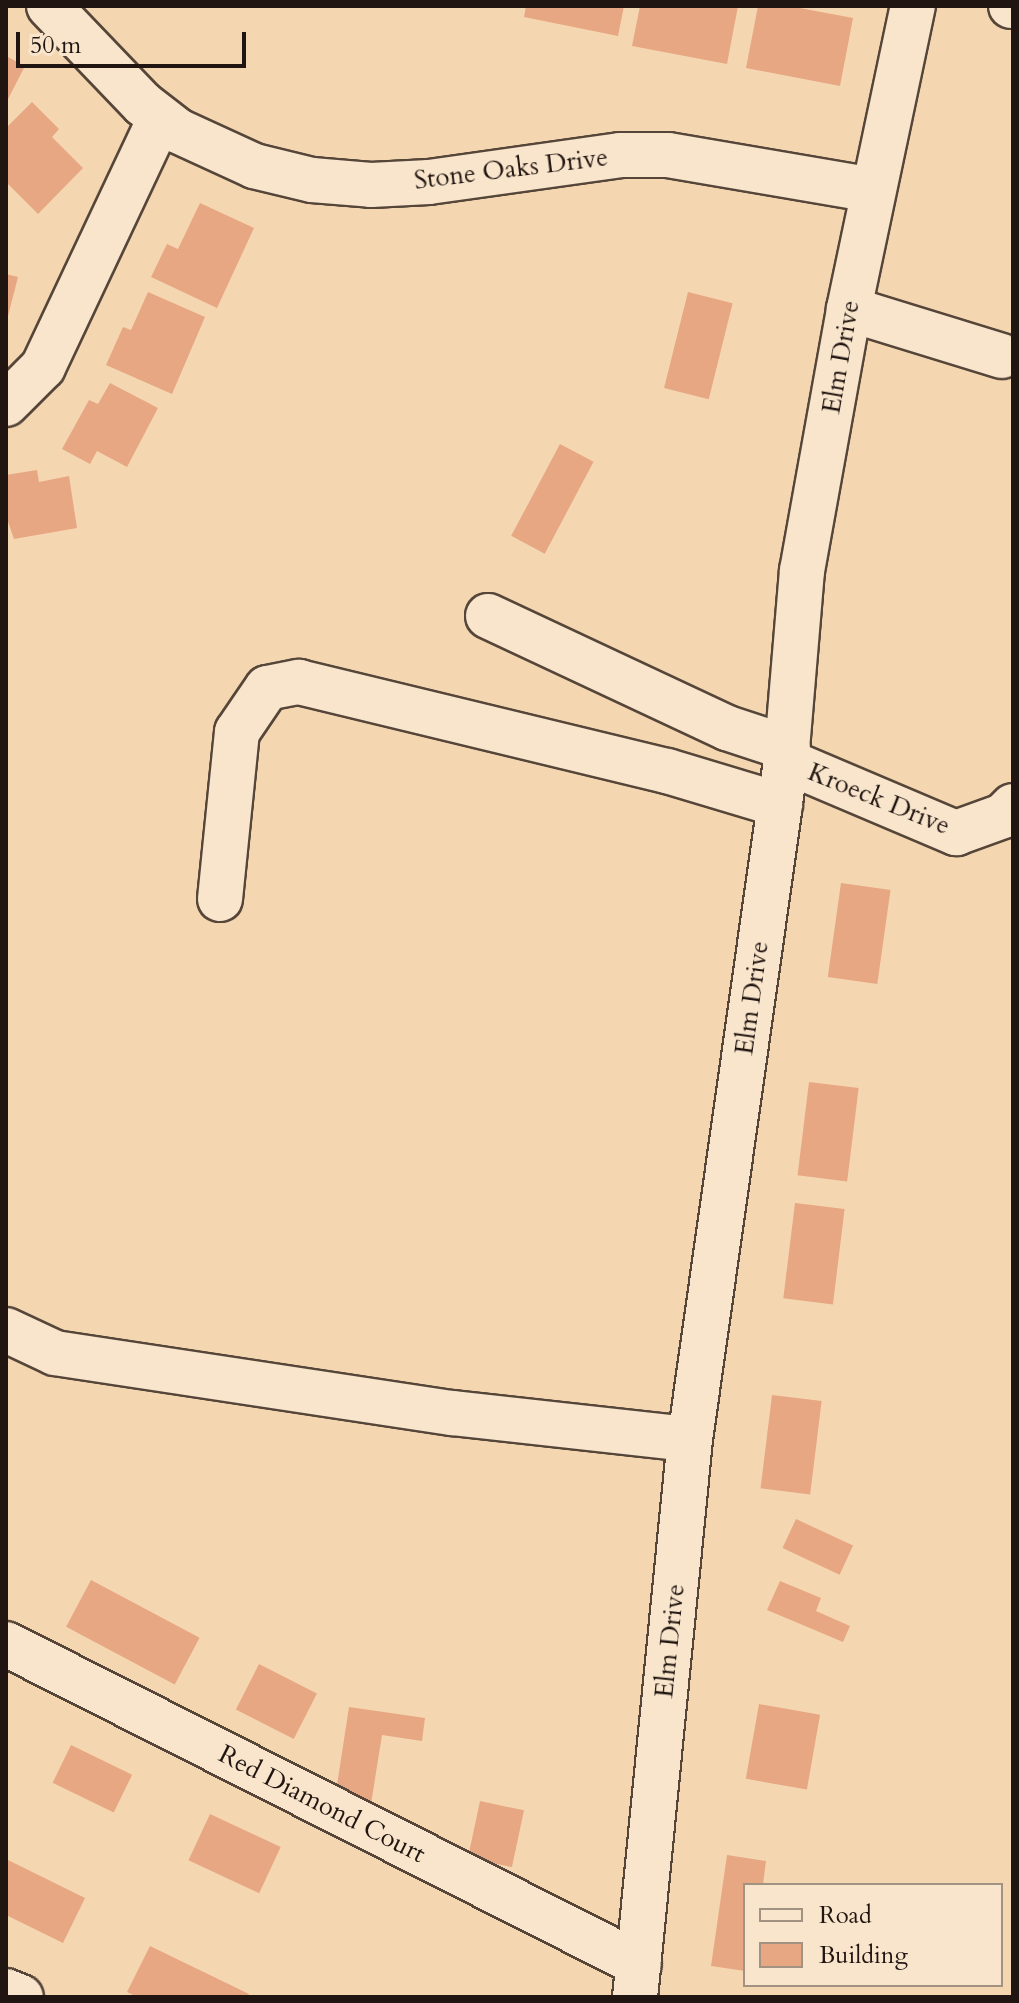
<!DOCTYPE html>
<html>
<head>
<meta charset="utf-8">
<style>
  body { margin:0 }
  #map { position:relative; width:1019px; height:2003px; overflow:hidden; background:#f4d7b1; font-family:Cardo,serif }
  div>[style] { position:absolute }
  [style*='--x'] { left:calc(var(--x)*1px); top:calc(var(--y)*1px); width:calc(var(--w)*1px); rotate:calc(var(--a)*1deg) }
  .building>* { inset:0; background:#e7a783; transform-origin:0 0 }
  .roads { filter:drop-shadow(2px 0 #564639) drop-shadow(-2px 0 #564639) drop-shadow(0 2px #564639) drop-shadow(0 -2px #564639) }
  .minor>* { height:44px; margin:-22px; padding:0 22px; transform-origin:22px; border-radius:22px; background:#f8e5cc }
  span { translate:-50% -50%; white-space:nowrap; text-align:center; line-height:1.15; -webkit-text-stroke:6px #f8e5cc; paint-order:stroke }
  .street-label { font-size:26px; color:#211511 }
  .frame { position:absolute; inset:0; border:8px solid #211511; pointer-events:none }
  .legend { position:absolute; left:743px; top:1883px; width:260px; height:104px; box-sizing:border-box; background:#f8e5cc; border:2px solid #a29281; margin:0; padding:10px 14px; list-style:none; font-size:24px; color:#211511 }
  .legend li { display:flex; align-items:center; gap:16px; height:40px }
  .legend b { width:40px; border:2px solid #a29281 }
  .scale { position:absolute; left:16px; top:32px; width:230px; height:36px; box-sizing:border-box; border:4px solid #211511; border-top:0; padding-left:10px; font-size:24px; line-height:28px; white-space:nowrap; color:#211511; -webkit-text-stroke:6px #f8e5cc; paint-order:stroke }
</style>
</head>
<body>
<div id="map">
  <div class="building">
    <i style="clip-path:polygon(526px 6px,624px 6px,618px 36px,524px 17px)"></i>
    <i style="clip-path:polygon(640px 6px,738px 6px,727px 64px,632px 46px)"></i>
    <i style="clip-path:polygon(758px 6px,789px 6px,853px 18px,840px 86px,746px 68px)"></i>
    <i style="clip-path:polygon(6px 56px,25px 66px,6px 103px)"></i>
    <i style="clip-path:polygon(32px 102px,59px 129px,52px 137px,83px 168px,38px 214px,6px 182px,6px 128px)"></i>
    <i style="clip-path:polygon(200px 203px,254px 228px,217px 308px,151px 277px,167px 244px,178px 249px)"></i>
    <i style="clip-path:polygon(6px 274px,18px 277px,7px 320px,6px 320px)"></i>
    <i style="clip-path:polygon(148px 292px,205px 317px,172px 394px,106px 365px,123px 327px,131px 330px)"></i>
    <i style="left:688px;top:292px;width:46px;height:99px;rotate:14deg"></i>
    <i style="clip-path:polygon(110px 383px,158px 408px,127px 467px,97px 451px,90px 464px,62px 449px,89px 400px,98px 404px)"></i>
    <i style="left:560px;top:444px;width:38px;height:104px;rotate:28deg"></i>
    <i style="clip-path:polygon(37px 470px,39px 482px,69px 476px,77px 528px,14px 539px,6px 516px,6px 475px)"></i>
    <i style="left:841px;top:883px;width:50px;height:95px;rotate:8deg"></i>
    <i style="left:809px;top:1082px;width:50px;height:94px;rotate:7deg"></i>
    <i style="left:795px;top:1203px;width:50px;height:96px;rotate:7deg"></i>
    <i style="left:772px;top:1395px;width:50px;height:94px;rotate:7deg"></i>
    <i style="left:796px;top:1519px;width:63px;height:32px;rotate:25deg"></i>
    <i style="left:91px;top:1580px;width:123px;height:53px;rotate:28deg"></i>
    <i style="clip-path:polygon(780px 1581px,821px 1598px,816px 1611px,850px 1626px,843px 1642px,767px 1610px)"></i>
    <i style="left:259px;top:1664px;width:65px;height:51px;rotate:27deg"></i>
    <i style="left:759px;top:1704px;width:62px;height:76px;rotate:10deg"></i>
    <i style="clip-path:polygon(349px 1707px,425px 1718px,422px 1741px,382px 1735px,371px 1804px,335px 1798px)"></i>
    <i style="left:71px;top:1745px;width:68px;height:42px;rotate:26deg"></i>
    <i style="left:480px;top:1801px;width:45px;height:58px;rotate:12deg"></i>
    <i style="left:210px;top:1814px;width:78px;height:51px;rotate:25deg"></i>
    <i style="clip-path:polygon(727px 1855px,766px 1861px,763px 1885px,745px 1885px,745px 1971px,711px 1966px)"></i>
    <i style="clip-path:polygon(6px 1859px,85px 1898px,63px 1943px,6px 1915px)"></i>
    <i style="clip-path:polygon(150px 1946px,249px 1994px,247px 1997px,137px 1997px,127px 1992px)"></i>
  </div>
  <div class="roads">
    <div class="minor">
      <i style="--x:49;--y:6;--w:136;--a:46.2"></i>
      <i style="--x:143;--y:104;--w:44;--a:37.6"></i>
      <i style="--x:178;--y:131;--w:84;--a:24.7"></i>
      <i style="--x:254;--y:166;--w:60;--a:13.6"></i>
      <i style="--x:312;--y:180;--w:59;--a:4.8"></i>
      <i style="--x:371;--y:185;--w:58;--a:-3"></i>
      <i style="--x:429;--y:182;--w:193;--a:-8"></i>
      <i style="--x:620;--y:155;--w:48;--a:0"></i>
      <i style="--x:668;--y:155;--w:208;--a:9.7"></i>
      <i style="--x:1011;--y:6;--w:2;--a:0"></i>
      <i style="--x:849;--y:309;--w:160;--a:17.1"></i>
      <i style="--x:6;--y:404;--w:52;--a:-45"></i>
      <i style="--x:43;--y:367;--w:275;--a:-64.8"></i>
      <i style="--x:488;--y:616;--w:264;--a:25.1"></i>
      <i style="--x:727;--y:728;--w:64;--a:18.2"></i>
      <i style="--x:786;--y:761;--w:185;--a:23"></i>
      <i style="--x:956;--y:833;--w:50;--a:-19.9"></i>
      <i style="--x:1003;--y:816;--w:14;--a:-45"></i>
      <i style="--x:220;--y:899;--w:168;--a:-84.2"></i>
      <i style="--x:237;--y:732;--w:53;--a:-55.7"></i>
      <i style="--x:267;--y:688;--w:33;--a:-11"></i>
      <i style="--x:299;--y:682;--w:379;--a:13.6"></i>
      <i style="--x:667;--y:771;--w:118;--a:16.7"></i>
      <i style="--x:6;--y:1330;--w:54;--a:25.1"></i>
      <i style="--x:55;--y:1353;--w:402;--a:8.6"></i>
      <i style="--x:453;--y:1413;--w:238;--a:6.3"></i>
      <i style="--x:6;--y:1644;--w:709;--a:26.82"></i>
      <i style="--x:6;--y:1991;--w:16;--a:22"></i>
      <i style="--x:635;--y:1997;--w:561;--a:-84.37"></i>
      <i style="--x:690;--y:1439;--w:685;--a:-81.94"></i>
      <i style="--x:786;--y:761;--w:191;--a:-85.2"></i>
      <i style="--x:802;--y:571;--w:266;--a:-79.8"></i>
      <i style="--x:849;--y:309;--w:310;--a:-78.1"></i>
    </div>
  </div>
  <div class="street-label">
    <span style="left:511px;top:169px;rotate:-7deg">Stone Oaks Drive</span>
    <span style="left:841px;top:357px;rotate:-80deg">Elm Drive</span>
    <span style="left:879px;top:799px;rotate:22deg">Kroeck Drive</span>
    <span style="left:752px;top:998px;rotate:-82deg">Elm Drive</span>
    <span style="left:670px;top:1641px;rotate:-84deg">Elm Drive</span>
    <span style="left:322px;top:1804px;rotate:27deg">Red Diamond Court</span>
  </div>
  <div class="frame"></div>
  <ul class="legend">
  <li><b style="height:10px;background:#f8e5cc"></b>Road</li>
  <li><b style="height:22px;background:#e7a783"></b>Building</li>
  </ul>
  <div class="scale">50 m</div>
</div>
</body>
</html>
